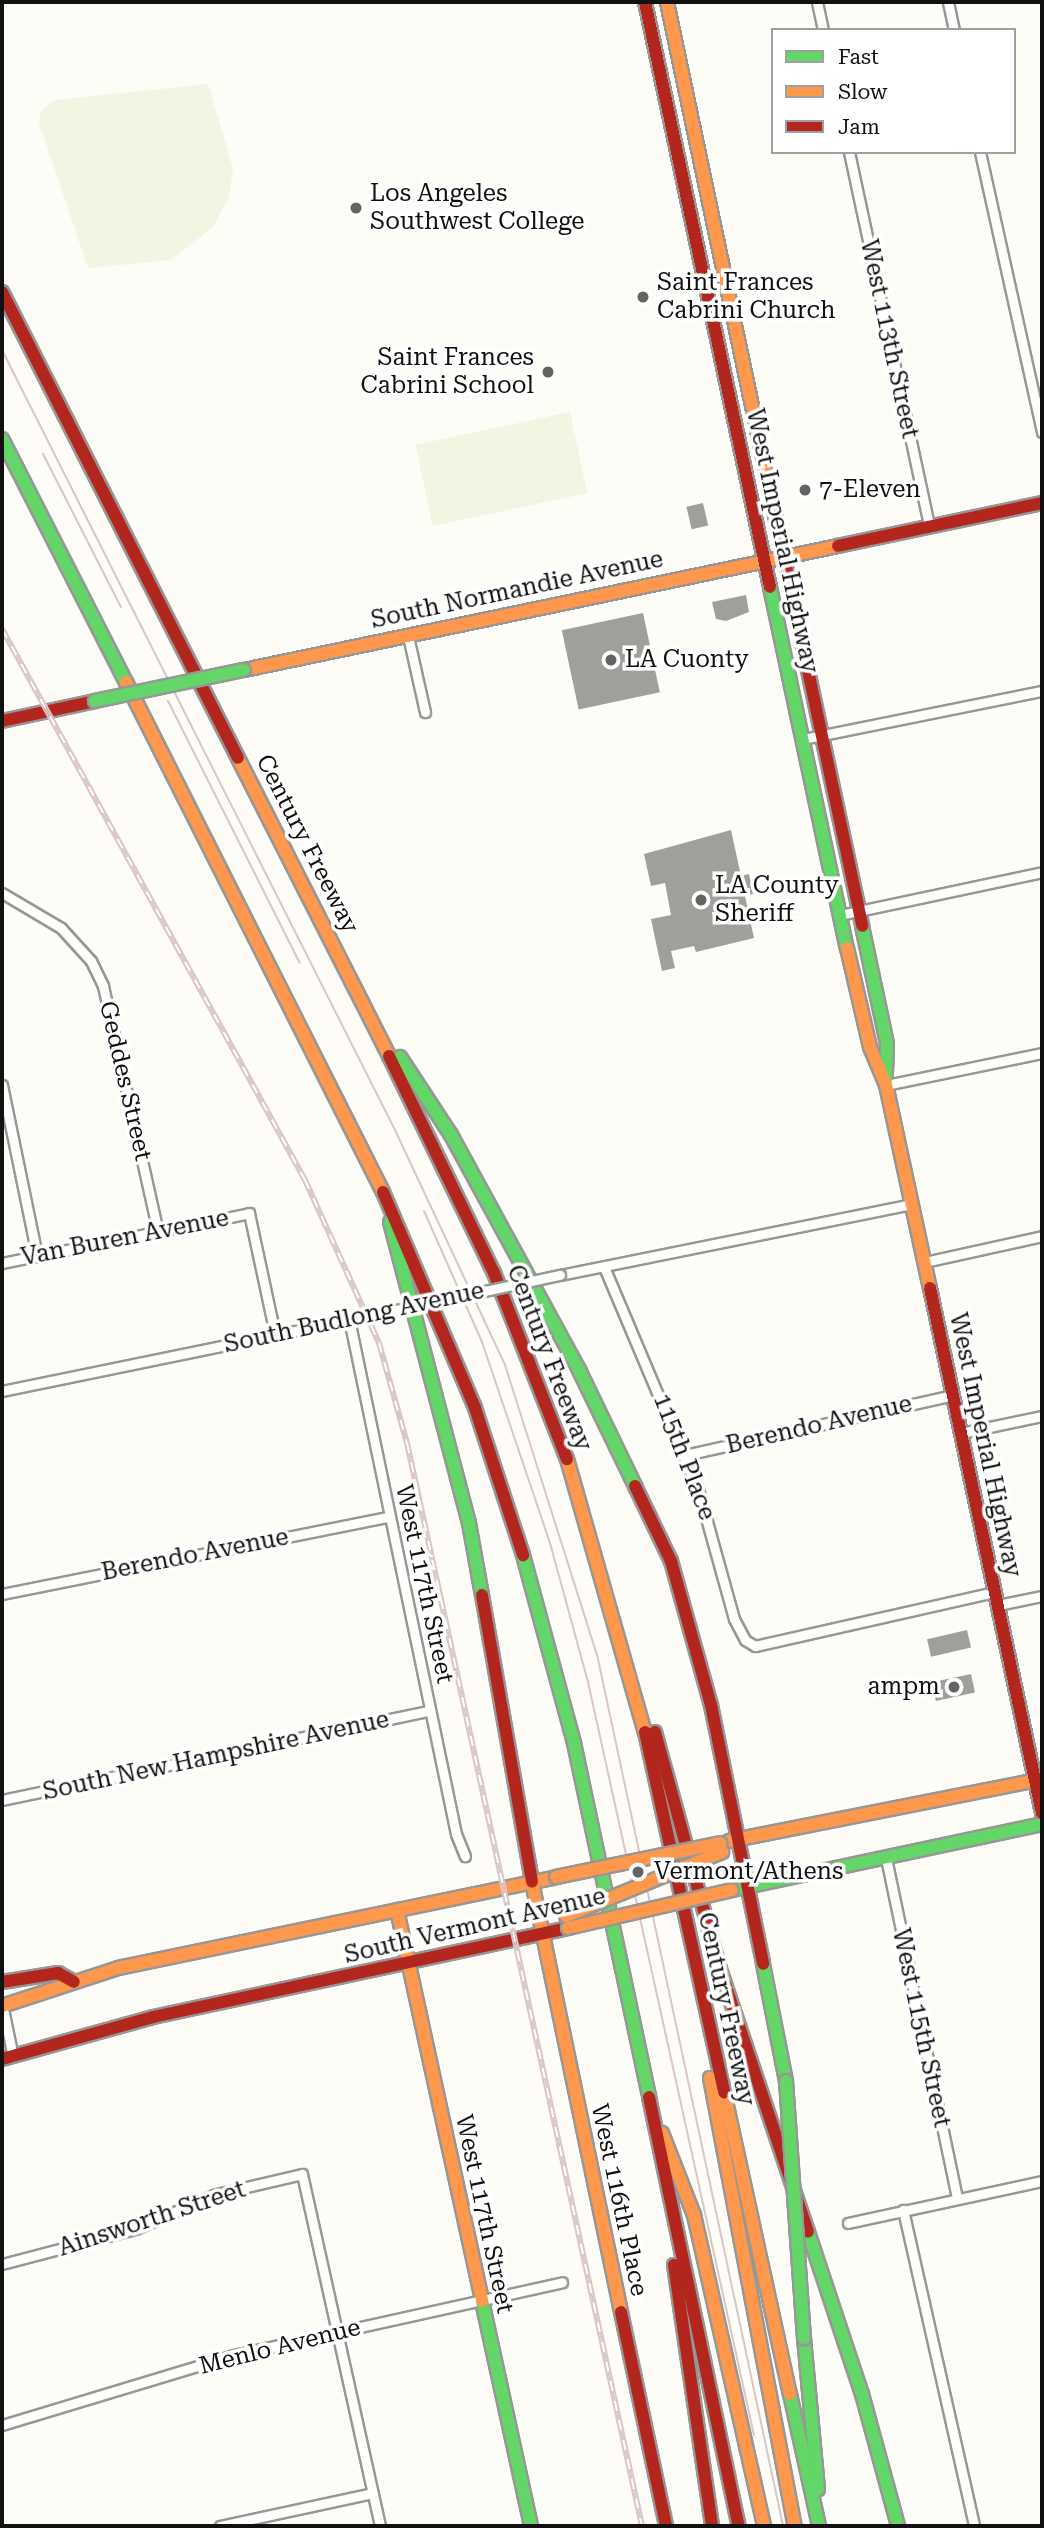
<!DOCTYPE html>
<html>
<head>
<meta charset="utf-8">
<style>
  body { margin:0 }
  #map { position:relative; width:1044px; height:2528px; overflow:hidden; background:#fdfcf7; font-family:"Roboto Serif",serif }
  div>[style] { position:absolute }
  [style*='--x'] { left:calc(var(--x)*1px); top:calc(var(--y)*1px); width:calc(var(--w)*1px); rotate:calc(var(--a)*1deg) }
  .pitch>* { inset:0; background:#f0f6e1; transform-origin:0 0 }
  .building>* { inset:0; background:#a19f9c; transform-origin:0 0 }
  .roads { filter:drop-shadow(2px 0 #979795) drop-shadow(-2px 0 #979795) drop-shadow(0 2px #979795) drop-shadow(0 -2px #979795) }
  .street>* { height:9px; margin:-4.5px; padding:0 4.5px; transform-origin:4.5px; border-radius:4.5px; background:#fffffe }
  .fast>* { height:12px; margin:-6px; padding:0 6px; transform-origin:6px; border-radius:6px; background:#63d668 }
  .slow>* { height:12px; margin:-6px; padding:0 6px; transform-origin:6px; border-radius:6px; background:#ff974d }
  .jam>* { height:12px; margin:-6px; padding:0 6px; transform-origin:6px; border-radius:6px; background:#b3261e }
  .tram>* { height:2px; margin:-1px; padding:0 1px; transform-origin:1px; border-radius:1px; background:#d9c6c7 }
  .rail>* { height:6px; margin-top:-3px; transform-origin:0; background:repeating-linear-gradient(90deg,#fff 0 10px,#d9c6c7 0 20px); box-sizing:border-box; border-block:2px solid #d9c6c7 }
  .bridges { filter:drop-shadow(2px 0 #979795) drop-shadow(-2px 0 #979795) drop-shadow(0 2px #979795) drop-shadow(0 -2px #979795) }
  .street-bridge>* { height:9px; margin:-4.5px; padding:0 4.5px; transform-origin:4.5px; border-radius:4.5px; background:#fffffe }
  .fast-bridge>* { height:12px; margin:-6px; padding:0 6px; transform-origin:6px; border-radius:6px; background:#63d668 }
  .slow-bridge>* { height:12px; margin:-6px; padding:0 6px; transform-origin:6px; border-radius:6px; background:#ff974d }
  .dots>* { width:19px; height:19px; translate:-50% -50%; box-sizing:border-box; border:4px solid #fff; border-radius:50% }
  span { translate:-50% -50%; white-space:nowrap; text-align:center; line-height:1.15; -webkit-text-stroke:7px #fff; paint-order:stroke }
  .poi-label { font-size:24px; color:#111 }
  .left { translate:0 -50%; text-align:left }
  .right { translate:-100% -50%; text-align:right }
  .street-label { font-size:24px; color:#111 }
  .frame { position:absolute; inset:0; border:4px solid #111; pointer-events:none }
  .legend { position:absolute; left:771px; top:28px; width:245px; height:126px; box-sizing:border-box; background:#fff; border:2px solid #a0a0a0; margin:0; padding:9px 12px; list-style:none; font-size:21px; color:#111 }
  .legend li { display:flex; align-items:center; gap:14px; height:35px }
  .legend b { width:35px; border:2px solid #a0a0a0 }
</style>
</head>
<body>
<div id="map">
  <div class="pitch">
    <i style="clip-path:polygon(208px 84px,233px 168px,229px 197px,213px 227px,171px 260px,88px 268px,39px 122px,41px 111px,55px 100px)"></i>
    <i style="left:570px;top:412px;width:83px;height:158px;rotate:78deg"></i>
  </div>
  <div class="building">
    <i style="left:703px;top:503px;width:23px;height:17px;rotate:77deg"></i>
    <i style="clip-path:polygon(746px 595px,749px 612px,726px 621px,716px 619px,712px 602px)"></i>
    <i style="left:643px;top:613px;width:81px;height:83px;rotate:78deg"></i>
    <i style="clip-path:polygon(731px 830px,741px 876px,749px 874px,753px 894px,745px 896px,754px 938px,696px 952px,694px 946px,671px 951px,675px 968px,662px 971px,651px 919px,671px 915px,665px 883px,651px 886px,644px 854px)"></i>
    <i style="left:967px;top:1630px;width:18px;height:41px;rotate:77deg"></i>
    <i style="left:971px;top:1674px;width:19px;height:40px;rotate:78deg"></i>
  </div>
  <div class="roads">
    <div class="street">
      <i style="--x:817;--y:2;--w:29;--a:78"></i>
      <i style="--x:948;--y:2;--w:29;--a:78"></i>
      <i style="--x:849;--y:152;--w:382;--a:77.9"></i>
      <i style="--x:980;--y:152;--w:287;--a:77.5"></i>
      <i style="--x:408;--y:636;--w:78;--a:77.4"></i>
      <i style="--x:803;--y:739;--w:244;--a:-11.4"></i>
      <i style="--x:2;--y:893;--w:69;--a:30.7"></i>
      <i style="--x:61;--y:928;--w:45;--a:47.7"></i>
      <i style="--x:91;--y:961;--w:28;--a:64"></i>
      <i style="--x:103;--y:986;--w:252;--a:77.4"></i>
      <i style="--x:840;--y:915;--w:207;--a:-12"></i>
      <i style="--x:2;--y:1085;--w:175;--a:78.4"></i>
      <i style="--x:886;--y:1085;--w:159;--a:-11.6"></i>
      <i style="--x:925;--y:1262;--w:120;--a:-12.5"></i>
      <i style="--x:2;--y:1263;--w:252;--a:-11.4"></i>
      <i style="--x:249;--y:1213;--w:124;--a:77.9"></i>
      <i style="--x:604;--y:1267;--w:241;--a:67.1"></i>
      <i style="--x:698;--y:1489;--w:135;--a:74.5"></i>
      <i style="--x:734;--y:1619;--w:24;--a:62"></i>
      <i style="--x:745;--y:1640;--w:12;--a:31"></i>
      <i style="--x:755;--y:1646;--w:246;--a:-12.7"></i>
      <i style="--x:560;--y:1275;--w:359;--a:-11.4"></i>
      <i style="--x:349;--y:1319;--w:526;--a:78.26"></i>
      <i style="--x:456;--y:1834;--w:24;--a:68"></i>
      <i style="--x:2;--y:1391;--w:393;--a:-11.6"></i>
      <i style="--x:961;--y:1433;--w:83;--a:-11.9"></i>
      <i style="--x:685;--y:1455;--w:275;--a:-12.6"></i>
      <i style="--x:2;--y:1594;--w:394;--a:-11.3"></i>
      <i style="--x:998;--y:1605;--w:45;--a:-11.6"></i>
      <i style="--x:2;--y:1800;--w:436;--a:-11.8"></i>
      <i style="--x:886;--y:1858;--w:347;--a:78.2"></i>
      <i style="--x:2;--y:2004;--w:54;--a:78.3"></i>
      <i style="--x:903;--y:2210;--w:324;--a:77.3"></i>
      <i style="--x:848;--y:2223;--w:198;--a:-12.2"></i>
      <i style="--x:2;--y:2264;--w:138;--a:-14.7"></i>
      <i style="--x:135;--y:2229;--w:88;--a:-23.4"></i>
      <i style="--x:216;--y:2194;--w:88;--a:-13.1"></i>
      <i style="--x:302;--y:2174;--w:361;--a:77.5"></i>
      <i style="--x:2;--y:2425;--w:242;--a:-16.8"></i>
      <i style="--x:234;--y:2355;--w:336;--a:-12.5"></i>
      <i style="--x:220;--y:2526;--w:156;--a:-12.2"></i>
    </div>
    <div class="fast">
      <i style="--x:2;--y:439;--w:273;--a:63"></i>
      <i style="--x:770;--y:587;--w:369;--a:78"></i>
      <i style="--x:862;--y:926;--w:121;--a:78"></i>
      <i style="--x:887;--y:1044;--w:37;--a:92"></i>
      <i style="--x:400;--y:1057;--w:93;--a:56.8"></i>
      <i style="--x:451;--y:1135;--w:270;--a:61.4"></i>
      <i style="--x:580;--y:1372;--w:127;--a:64.2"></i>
      <i style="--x:390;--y:1222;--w:311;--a:75.3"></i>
      <i style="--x:469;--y:1523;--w:73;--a:79.8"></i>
      <i style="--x:523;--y:1555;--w:195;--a:74.8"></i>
      <i style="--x:574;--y:1743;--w:362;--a:78"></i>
      <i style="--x:732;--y:1890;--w:317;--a:-12"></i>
      <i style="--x:763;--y:1964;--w:119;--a:78.9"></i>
      <i style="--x:808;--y:2232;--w:171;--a:71.6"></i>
      <i style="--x:862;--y:2394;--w:137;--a:74.7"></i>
      <i style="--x:482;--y:2301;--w:230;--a:77.7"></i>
      <i style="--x:804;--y:2338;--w:152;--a:84.7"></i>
      <i style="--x:790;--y:2394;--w:135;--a:77.6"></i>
    </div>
    <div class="slow">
      <i style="--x:667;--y:2;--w:524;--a:78.11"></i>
      <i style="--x:244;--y:670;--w:607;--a:-11.79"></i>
      <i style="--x:126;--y:682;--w:571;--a:63.26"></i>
      <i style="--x:238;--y:758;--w:334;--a:63.1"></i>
      <i style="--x:847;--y:948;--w:102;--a:76.9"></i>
      <i style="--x:870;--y:1047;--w:41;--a:67.2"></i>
      <i style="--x:886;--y:1085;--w:208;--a:77.8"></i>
      <i style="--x:567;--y:1459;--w:284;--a:74.1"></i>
      <i style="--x:729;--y:1841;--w:319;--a:-11.2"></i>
      <i style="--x:532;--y:1882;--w:439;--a:78.3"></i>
      <i style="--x:397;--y:1910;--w:400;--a:77.7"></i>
      <i style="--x:2;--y:2006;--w:122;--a:-18.1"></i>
      <i style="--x:118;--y:1968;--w:447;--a:-11.7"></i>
      <i style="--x:710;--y:2078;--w:456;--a:79.3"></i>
      <i style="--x:724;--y:2092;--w:309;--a:77.7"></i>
      <i style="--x:662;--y:2133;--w:88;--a:68.7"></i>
      <i style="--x:694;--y:2215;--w:319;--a:77.3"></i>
    </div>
    <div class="jam">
      <i style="--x:645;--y:2;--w:598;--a:77.94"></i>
      <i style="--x:2;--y:292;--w:522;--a:63.14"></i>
      <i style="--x:775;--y:515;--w:420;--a:78"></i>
      <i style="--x:838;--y:546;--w:208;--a:-11.9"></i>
      <i style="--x:2;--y:721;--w:95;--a:-12.1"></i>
      <i style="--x:389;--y:1056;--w:241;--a:64.2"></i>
      <i style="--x:494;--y:1273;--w:200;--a:68.6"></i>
      <i style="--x:383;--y:1192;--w:235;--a:66.9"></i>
      <i style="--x:475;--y:1408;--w:155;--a:71.9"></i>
      <i style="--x:930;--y:1288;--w:537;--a:77.96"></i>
      <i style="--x:635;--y:1486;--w:83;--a:64.4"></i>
      <i style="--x:671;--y:1561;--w:149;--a:74.5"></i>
      <i style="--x:711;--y:1705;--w:264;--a:78.6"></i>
      <i style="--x:482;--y:1595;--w:291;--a:80.1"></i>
      <i style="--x:645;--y:1732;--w:369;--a:77.6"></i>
      <i style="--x:655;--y:1732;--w:246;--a:74.7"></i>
      <i style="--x:720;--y:1969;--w:277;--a:71.5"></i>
      <i style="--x:2;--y:1982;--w:57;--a:-9.1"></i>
      <i style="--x:58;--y:1973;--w:18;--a:29"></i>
      <i style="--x:2;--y:2059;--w:157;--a:-15.5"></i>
      <i style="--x:153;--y:2017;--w:424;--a:-12.1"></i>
      <i style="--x:649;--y:2097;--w:438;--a:78.2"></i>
      <i style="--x:674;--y:2265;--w:264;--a:81.7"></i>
      <i style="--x:621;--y:2312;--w:219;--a:78.1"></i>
    </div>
  </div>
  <div class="tram">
    <i style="--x:2;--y:350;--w:873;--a:63.26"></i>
    <i style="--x:395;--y:1130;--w:259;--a:64.9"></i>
    <i style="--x:505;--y:1365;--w:308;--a:72.4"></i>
    <i style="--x:598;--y:1659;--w:887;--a:77.95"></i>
    <i style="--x:43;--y:454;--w:172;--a:63"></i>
    <i style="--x:168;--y:701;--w:293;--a:63.3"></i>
    <i style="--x:424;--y:1211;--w:143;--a:66.1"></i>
    <i style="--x:482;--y:1342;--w:212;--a:71.3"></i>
    <i style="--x:550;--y:1543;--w:144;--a:74.7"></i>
    <i style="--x:588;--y:1682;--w:771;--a:77.57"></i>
  </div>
  <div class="rail">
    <i style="--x:2;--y:629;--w:629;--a:61.19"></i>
    <i style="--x:305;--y:1180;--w:179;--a:65.6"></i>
    <i style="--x:379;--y:1343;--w:104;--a:74.4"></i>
    <i style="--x:407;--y:1443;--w:1108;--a:77.76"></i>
  </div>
  <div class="bridges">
    <div class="street-bridge">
      <i style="--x:387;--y:1312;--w:177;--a:-12.1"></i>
    </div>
    <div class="fast-bridge">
      <i style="--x:95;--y:701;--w:152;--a:-11.8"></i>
      <i style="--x:786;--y:2081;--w:258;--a:86"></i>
    </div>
    <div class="slow-bridge">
      <i style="--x:556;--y:1877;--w:168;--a:-11.6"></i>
      <i style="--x:566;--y:1916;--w:169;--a:-22.3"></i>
      <i style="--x:568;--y:1928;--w:168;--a:-13"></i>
    </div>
  </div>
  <div class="dots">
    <i style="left:356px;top:208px;background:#646362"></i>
    <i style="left:643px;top:297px;background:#646362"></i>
    <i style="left:548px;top:372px;background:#646362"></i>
    <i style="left:805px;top:490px;background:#646362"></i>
    <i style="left:611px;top:660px;background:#646362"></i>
    <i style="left:701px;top:900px;background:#646362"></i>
    <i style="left:954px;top:1687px;background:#646362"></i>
    <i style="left:638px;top:1872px;background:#646362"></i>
  </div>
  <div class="poi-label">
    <span class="left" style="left:370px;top:208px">Los Angeles<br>Southwest College</span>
    <span class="left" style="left:657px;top:297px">Saint Frances<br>Cabrini Church</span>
    <span class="right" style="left:534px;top:372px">Saint Frances<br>Cabrini School</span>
    <span class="left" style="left:819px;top:490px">7-Eleven</span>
    <span class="left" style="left:625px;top:660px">LA Cuonty</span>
    <span class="left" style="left:715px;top:900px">LA County<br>Sheriff</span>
    <span class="right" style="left:940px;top:1687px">ampm</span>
    <span class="left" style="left:654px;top:1872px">Vermont/Athens</span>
  </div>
  <div class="street-label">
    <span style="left:889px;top:339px;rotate:78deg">West 113th Street</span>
    <span style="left:782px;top:541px;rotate:78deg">West Imperial Highway</span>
    <span style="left:517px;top:590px;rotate:-12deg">South Normandie Avenue</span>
    <span style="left:307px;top:844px;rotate:63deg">Century Freeway</span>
    <span style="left:125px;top:1081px;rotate:77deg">Geddes Street</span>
    <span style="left:125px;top:1238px;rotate:-11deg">Van Buren Avenue</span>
    <span style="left:354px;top:1318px;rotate:-12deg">South Budlong Avenue</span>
    <span style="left:549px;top:1358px;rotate:69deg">Century Freeway</span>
    <span style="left:819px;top:1425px;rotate:-13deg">Berendo Avenue</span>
    <span style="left:985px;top:1445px;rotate:78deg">West Imperial Highway</span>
    <span style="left:684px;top:1457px;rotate:69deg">115th Place</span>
    <span style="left:195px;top:1555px;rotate:-11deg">Berendo Avenue</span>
    <span style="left:424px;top:1584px;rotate:78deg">West 117th Street</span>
    <span style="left:216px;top:1756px;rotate:-12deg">South New Hampshire Avenue</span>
    <span style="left:475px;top:1926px;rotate:-13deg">South Vermont Avenue</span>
    <span style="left:726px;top:2009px;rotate:78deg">Century Freeway</span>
    <span style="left:921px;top:2028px;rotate:78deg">West 115th Street</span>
    <span style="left:619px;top:2200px;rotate:78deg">West 116th Place</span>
    <span style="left:484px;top:2214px;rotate:78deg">West 117th Street</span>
    <span style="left:152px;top:2219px;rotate:-18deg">Ainsworth Street</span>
    <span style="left:280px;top:2347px;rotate:-14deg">Menlo Avenue</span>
  </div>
  <div class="frame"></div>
  <ul class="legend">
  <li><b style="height:9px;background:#63d668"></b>Fast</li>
  <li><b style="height:9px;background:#ff974d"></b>Slow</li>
  <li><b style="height:9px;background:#b3261e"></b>Jam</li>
  </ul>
</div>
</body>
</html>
